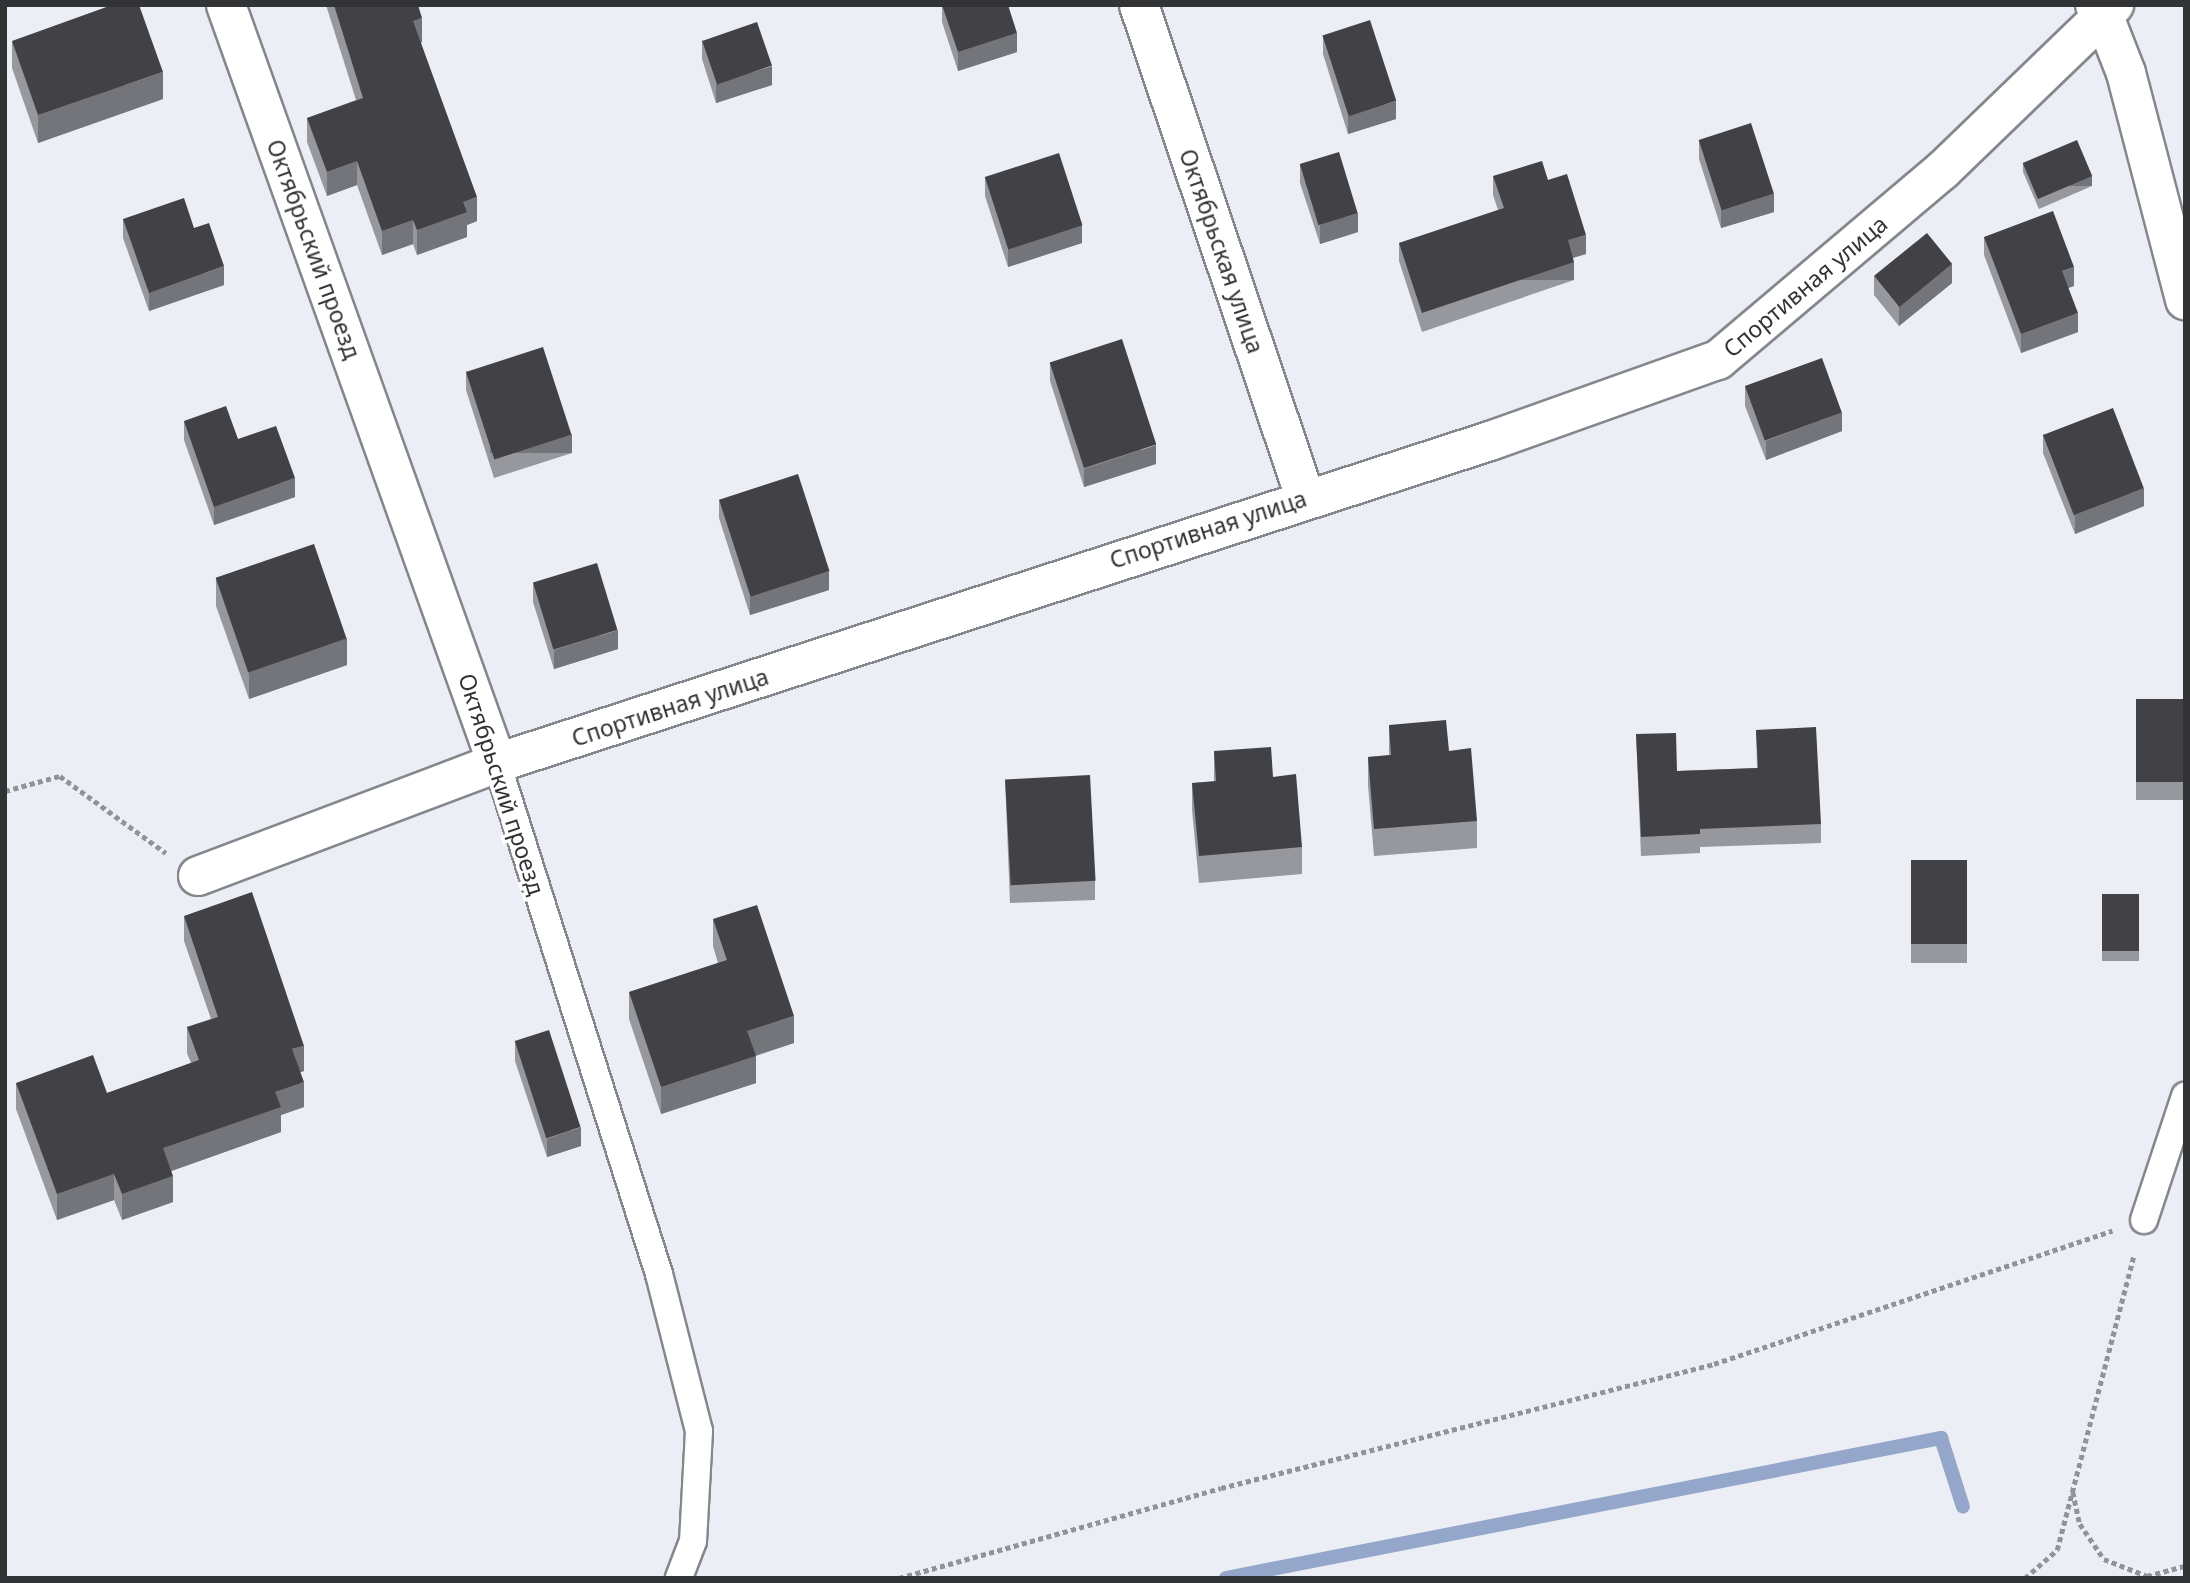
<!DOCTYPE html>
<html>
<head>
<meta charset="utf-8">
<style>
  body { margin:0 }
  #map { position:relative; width:2190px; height:1583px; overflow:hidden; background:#ebeef4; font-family:"Noto Sans",sans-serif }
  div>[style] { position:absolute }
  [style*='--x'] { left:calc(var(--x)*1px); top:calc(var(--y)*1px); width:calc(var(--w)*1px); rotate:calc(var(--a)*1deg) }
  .stream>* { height:14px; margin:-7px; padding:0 7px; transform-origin:7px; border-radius:7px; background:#94a6c9 }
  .path>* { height:4.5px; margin-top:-2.25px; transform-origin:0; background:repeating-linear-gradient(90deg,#919397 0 5px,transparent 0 8.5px) }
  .roads { filter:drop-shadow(2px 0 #84878c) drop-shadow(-2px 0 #84878c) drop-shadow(0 2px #84878c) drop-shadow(0 -2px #84878c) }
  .service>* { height:26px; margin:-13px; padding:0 13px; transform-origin:13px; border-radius:13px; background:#fff }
  .minor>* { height:38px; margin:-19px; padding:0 19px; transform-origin:19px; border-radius:19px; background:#fff }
  .wall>* { inset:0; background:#96989d; transform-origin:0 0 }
  .shaded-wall>* { inset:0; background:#74757a; transform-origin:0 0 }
  .building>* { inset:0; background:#414146; transform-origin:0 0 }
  span { translate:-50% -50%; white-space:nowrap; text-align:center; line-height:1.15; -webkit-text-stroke:7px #fff; paint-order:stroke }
  .street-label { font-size:23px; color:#323335 }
  .frame { position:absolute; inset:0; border:7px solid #323335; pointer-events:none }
</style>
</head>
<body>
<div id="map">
  <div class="stream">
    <i style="--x:1226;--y:1578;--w:729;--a:-11.08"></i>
    <i style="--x:1941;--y:1438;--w:72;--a:72.3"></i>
  </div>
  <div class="path">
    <i style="--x:5;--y:791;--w:57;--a:-15.3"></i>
    <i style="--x:60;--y:776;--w:131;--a:36"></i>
    <i style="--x:2073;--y:1492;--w:33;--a:78"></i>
    <i style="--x:2080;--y:1524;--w:42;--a:55.6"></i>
    <i style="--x:2104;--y:1559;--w:46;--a:21.6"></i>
    <i style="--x:2147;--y:1576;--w:39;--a:-15"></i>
    <i style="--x:899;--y:1578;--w:334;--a:-15.6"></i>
    <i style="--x:1221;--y:1488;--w:508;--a:-14.12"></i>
    <i style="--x:1714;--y:1364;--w:420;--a:-18.5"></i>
    <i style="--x:2025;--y:1578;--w:43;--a:-41.2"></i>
    <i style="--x:2057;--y:1550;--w:305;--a:-75.4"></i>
  </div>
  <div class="roads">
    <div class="service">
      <i style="--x:497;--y:763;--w:536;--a:72.41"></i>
      <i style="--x:659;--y:1274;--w:162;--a:75.7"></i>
      <i style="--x:699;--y:1431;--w:110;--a:93.1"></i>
      <i style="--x:693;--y:1541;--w:40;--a:111"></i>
      <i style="--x:2144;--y:1220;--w:131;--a:-71.7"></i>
    </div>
    <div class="minor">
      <i style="--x:226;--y:5;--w:805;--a:70.33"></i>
      <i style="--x:1139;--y:5;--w:519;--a:71.36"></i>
      <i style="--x:2095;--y:5;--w:12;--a:48"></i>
      <i style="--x:2103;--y:14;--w:63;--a:68.7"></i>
      <i style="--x:2126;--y:73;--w:235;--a:75.4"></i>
      <i style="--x:198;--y:876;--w:320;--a:-20.7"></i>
      <i style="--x:497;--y:763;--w:1044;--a:-17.97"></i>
      <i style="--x:1490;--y:441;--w:242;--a:-19.6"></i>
      <i style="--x:1718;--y:360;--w:294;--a:-40.2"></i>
      <i style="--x:1943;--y:170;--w:238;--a:-44"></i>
    </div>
  </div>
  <div class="wall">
    <i style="clip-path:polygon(326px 5px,418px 5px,422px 42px,421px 43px,477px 221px,467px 225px,467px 237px,417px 255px,413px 244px,382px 255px,357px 185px,327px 196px,307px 142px,307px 118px,356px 100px)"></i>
    <i style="clip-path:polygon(942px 5px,1008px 5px,1017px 52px,958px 71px,942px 22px)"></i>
    <i style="clip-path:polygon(1323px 36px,1396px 119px,1348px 134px,1323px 54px)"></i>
    <i style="clip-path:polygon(702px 40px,772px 85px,716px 103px,702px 59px)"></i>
    <i style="clip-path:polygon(12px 41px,163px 99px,38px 143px,12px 68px)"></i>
    <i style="clip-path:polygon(1699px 140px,1774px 212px,1721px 228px,1699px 159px)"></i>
    <i style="clip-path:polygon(2023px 163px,2092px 186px,2039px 209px,2023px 172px)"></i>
    <i style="clip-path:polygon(1300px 164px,1358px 232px,1320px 244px,1300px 183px)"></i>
    <i style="clip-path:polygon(1493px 176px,1548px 180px,1586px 254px,1573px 258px,1574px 280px,1422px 332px,1399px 261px,1399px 243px,1498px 210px,1493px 195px)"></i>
    <i style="clip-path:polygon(985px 177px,1082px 243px,1008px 267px,985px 196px)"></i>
    <i style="clip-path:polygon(123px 219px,224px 285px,149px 311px,123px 238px)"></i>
    <i style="clip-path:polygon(1984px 237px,2074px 286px,2068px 288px,2078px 332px,2021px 353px,1984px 255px)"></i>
    <i style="clip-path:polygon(1874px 276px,1952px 283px,1899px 326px,1874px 295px)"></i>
    <i style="clip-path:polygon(1050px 362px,1156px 464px,1084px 487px,1050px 381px)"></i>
    <i style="clip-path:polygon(466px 371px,572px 453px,494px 478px,466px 390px)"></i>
    <i style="clip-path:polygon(1745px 387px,1842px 431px,1766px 460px,1745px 406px)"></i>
    <i style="clip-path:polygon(184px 421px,238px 439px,295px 497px,214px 525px,184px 440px)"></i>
    <i style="clip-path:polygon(2043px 434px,2144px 506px,2075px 534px,2043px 453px)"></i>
    <i style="clip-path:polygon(719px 500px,829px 590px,750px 615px,719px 518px)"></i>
    <i style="clip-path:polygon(216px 579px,347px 665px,249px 699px,216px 606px)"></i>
    <i style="clip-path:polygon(533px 584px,618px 649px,554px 669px,533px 602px)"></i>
    <i style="left:2136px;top:699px;width:49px;height:101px"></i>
    <i style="clip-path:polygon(1389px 725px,1477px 821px,1477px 848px,1374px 856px,1368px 785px,1368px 757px,1389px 755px)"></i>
    <i style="clip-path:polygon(1756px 730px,1821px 824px,1821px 843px,1700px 847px,1700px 853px,1641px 856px,1636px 734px,1677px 771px,1757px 768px)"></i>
    <i style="clip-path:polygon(1214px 751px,1273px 777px,1302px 847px,1302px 874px,1199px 883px,1192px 810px,1192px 783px,1214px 782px)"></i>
    <i style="clip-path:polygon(1005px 779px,1095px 881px,1095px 900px,1010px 903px)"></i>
    <i style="left:1911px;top:860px;width:56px;height:103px"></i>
    <i style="left:2102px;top:894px;width:37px;height:67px"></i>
    <i style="clip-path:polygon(184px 916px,304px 1071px,300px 1072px,304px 1107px,281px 1115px,281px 1132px,171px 1171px,173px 1202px,122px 1220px,114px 1200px,57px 1220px,16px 1109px,16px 1083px,107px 1093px,191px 1063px,187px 1053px,187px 1027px,211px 1019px,184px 941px)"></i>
    <i style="clip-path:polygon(713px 919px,794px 1043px,756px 1056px,756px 1083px,661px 1114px,629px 1019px,629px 992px,718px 963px,713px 946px)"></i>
    <i style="clip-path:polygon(515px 1042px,581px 1146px,547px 1157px,515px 1061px)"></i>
  </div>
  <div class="shaded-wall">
    <i style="clip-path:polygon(422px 18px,422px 42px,413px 45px,413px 21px)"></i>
    <i style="clip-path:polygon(1017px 33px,1017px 52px,958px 71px,958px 52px)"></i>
    <i style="clip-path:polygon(772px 66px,772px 85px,716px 103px,716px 84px)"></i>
    <i style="clip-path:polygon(163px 72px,163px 99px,38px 143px,38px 115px)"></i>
    <i style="clip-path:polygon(1396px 101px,1396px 119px,1348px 134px,1348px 116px)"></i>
    <i style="clip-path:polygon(357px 161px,357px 185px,327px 196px,327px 172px)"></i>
    <i style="left:2092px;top:176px;width:10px;height:58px;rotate:90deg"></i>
    <i style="clip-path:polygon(1774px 193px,1774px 212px,1721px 228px,1721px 209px)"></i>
    <i style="clip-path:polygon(477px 197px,477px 221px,467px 225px,467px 237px,417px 255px,417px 230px,463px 202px)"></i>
    <i style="clip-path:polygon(1358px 213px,1358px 232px,1320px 244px,1320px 225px)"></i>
    <i style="clip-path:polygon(413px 220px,413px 244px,382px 255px,382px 231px)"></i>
    <i style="clip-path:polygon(1082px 225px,1082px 243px,1008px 267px,1008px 248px)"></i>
    <i style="clip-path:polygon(1586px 235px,1586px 254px,1568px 259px,1568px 240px)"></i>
    <i style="left:1574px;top:262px;width:18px;height:160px;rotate:90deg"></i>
    <i style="clip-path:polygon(1952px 264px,1952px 283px,1899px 326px,1899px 307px)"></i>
    <i style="clip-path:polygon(224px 266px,224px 285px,149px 311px,149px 293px)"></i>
    <i style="clip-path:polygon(2074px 267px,2074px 286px,2062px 290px,2062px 271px)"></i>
    <i style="clip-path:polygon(2078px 313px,2078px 332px,2021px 353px,2021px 334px)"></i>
    <i style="clip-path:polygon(1842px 412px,1842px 431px,1766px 460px,1766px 441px)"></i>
    <i style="left:572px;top:434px;width:19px;height:82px;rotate:90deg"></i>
    <i style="clip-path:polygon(1156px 445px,1156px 464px,1084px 487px,1084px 469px)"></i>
    <i style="clip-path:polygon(295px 478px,295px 497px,214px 525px,214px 507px)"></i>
    <i style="clip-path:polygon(2144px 488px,2144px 506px,2075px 534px,2075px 515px)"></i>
    <i style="clip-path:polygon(829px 571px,829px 590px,750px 615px,750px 597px)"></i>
    <i style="clip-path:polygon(618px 630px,618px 649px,554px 669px,554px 650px)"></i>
    <i style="clip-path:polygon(347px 638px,347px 665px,249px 699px,249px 672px)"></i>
    <i style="clip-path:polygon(794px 1016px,794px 1043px,747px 1058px,747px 1031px)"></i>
    <i style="clip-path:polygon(304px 1046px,304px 1071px,292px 1075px,292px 1049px)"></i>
    <i style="clip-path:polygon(756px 1056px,756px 1083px,661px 1114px,661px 1087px)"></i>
    <i style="clip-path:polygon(304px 1082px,304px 1107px,281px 1115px,281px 1132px,163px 1174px,163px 1148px,275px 1092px)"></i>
    <i style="clip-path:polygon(581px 1127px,581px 1146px,547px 1157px,547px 1139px)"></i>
    <i style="clip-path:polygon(114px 1174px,114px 1200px,57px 1220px,57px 1194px)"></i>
    <i style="clip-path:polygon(173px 1176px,173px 1202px,122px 1220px,122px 1194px)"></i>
  </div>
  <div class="building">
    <i style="clip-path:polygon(112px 5px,139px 5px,163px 72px,38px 115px,12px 41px)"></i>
    <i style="clip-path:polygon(334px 5px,418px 5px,422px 18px,413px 21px,477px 197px,463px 202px,467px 212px,417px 230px,413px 220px,382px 231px,357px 161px,327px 172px,307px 118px,363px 98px)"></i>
    <i style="clip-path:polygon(942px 5px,1008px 5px,1017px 33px,958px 52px)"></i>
    <i style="left:1370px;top:20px;width:85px;height:50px;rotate:72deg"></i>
    <i style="left:757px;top:22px;width:46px;height:58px;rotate:71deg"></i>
    <i style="left:1751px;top:123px;width:74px;height:55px;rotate:72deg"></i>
    <i style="left:2077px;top:140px;width:39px;height:59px;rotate:67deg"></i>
    <i style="left:1339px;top:152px;width:64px;height:41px;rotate:73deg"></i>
    <i style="left:1059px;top:153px;width:76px;height:78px;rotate:72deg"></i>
    <i style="clip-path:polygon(1542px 161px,1548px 180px,1567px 174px,1586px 235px,1568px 240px,1574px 262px,1422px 313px,1399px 243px,1504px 208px,1493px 176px)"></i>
    <i style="clip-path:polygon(184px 198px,194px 228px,209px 223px,224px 266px,149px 293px,123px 219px)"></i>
    <i style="clip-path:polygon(2053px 211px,2074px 267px,2062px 271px,2078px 313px,2021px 334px,1984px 237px)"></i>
    <i style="left:1927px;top:233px;width:40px;height:68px;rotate:51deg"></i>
    <i style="left:1122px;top:339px;width:111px;height:76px;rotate:72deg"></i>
    <i style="left:543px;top:347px;width:92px;height:81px;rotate:72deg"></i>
    <i style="left:1822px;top:358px;width:58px;height:82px;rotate:70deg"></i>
    <i style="clip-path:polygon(226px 406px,238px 439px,276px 426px,295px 478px,214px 507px,184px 421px)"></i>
    <i style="left:2113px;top:408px;width:86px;height:75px;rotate:69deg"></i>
    <i style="left:798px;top:474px;width:102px;height:83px;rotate:72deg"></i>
    <i style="left:314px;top:544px;width:100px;height:104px;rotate:71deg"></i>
    <i style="left:597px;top:563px;width:70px;height:67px;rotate:73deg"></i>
    <i style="left:2136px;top:699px;width:49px;height:83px"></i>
    <i style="clip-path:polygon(1446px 720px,1449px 751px,1471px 748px,1477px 821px,1374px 829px,1368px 757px,1391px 755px,1389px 725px)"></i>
    <i style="clip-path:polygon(1816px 727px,1821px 824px,1700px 829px,1700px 834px,1641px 837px,1636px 734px,1676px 733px,1677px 771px,1758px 768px,1756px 730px)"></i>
    <i style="clip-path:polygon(1271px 747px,1273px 777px,1296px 774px,1302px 847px,1199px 856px,1192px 783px,1216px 781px,1214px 751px)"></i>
    <i style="left:1090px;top:775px;width:106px;height:85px;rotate:87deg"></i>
    <i style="left:1911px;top:860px;width:56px;height:84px"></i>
    <i style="clip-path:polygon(252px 892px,304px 1046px,292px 1049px,304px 1082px,275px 1092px,281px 1107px,163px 1148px,173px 1176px,122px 1194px,114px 1174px,57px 1194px,16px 1083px,93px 1055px,107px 1093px,199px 1060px,187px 1027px,218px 1017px,184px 916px)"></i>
    <i style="left:2102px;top:894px;width:37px;height:57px"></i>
    <i style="clip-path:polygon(757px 905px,794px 1016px,747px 1031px,756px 1056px,661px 1087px,629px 992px,727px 960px,713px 919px)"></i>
    <i style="left:549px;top:1030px;width:102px;height:36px;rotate:72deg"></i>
  </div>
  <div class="street-label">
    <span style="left:314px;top:249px;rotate:70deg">Октябрьский проезд</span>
    <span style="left:1222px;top:251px;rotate:71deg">Октябрьская улица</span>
    <span style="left:1805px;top:286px;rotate:-40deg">Спортивная улица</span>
    <span style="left:1208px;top:529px;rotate:-18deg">Спортивная улица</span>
    <span style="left:670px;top:707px;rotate:-18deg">Спортивная улица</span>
    <span style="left:502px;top:784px;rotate:72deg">Октябрьский проезд</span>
  </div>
  <div class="frame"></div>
</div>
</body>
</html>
